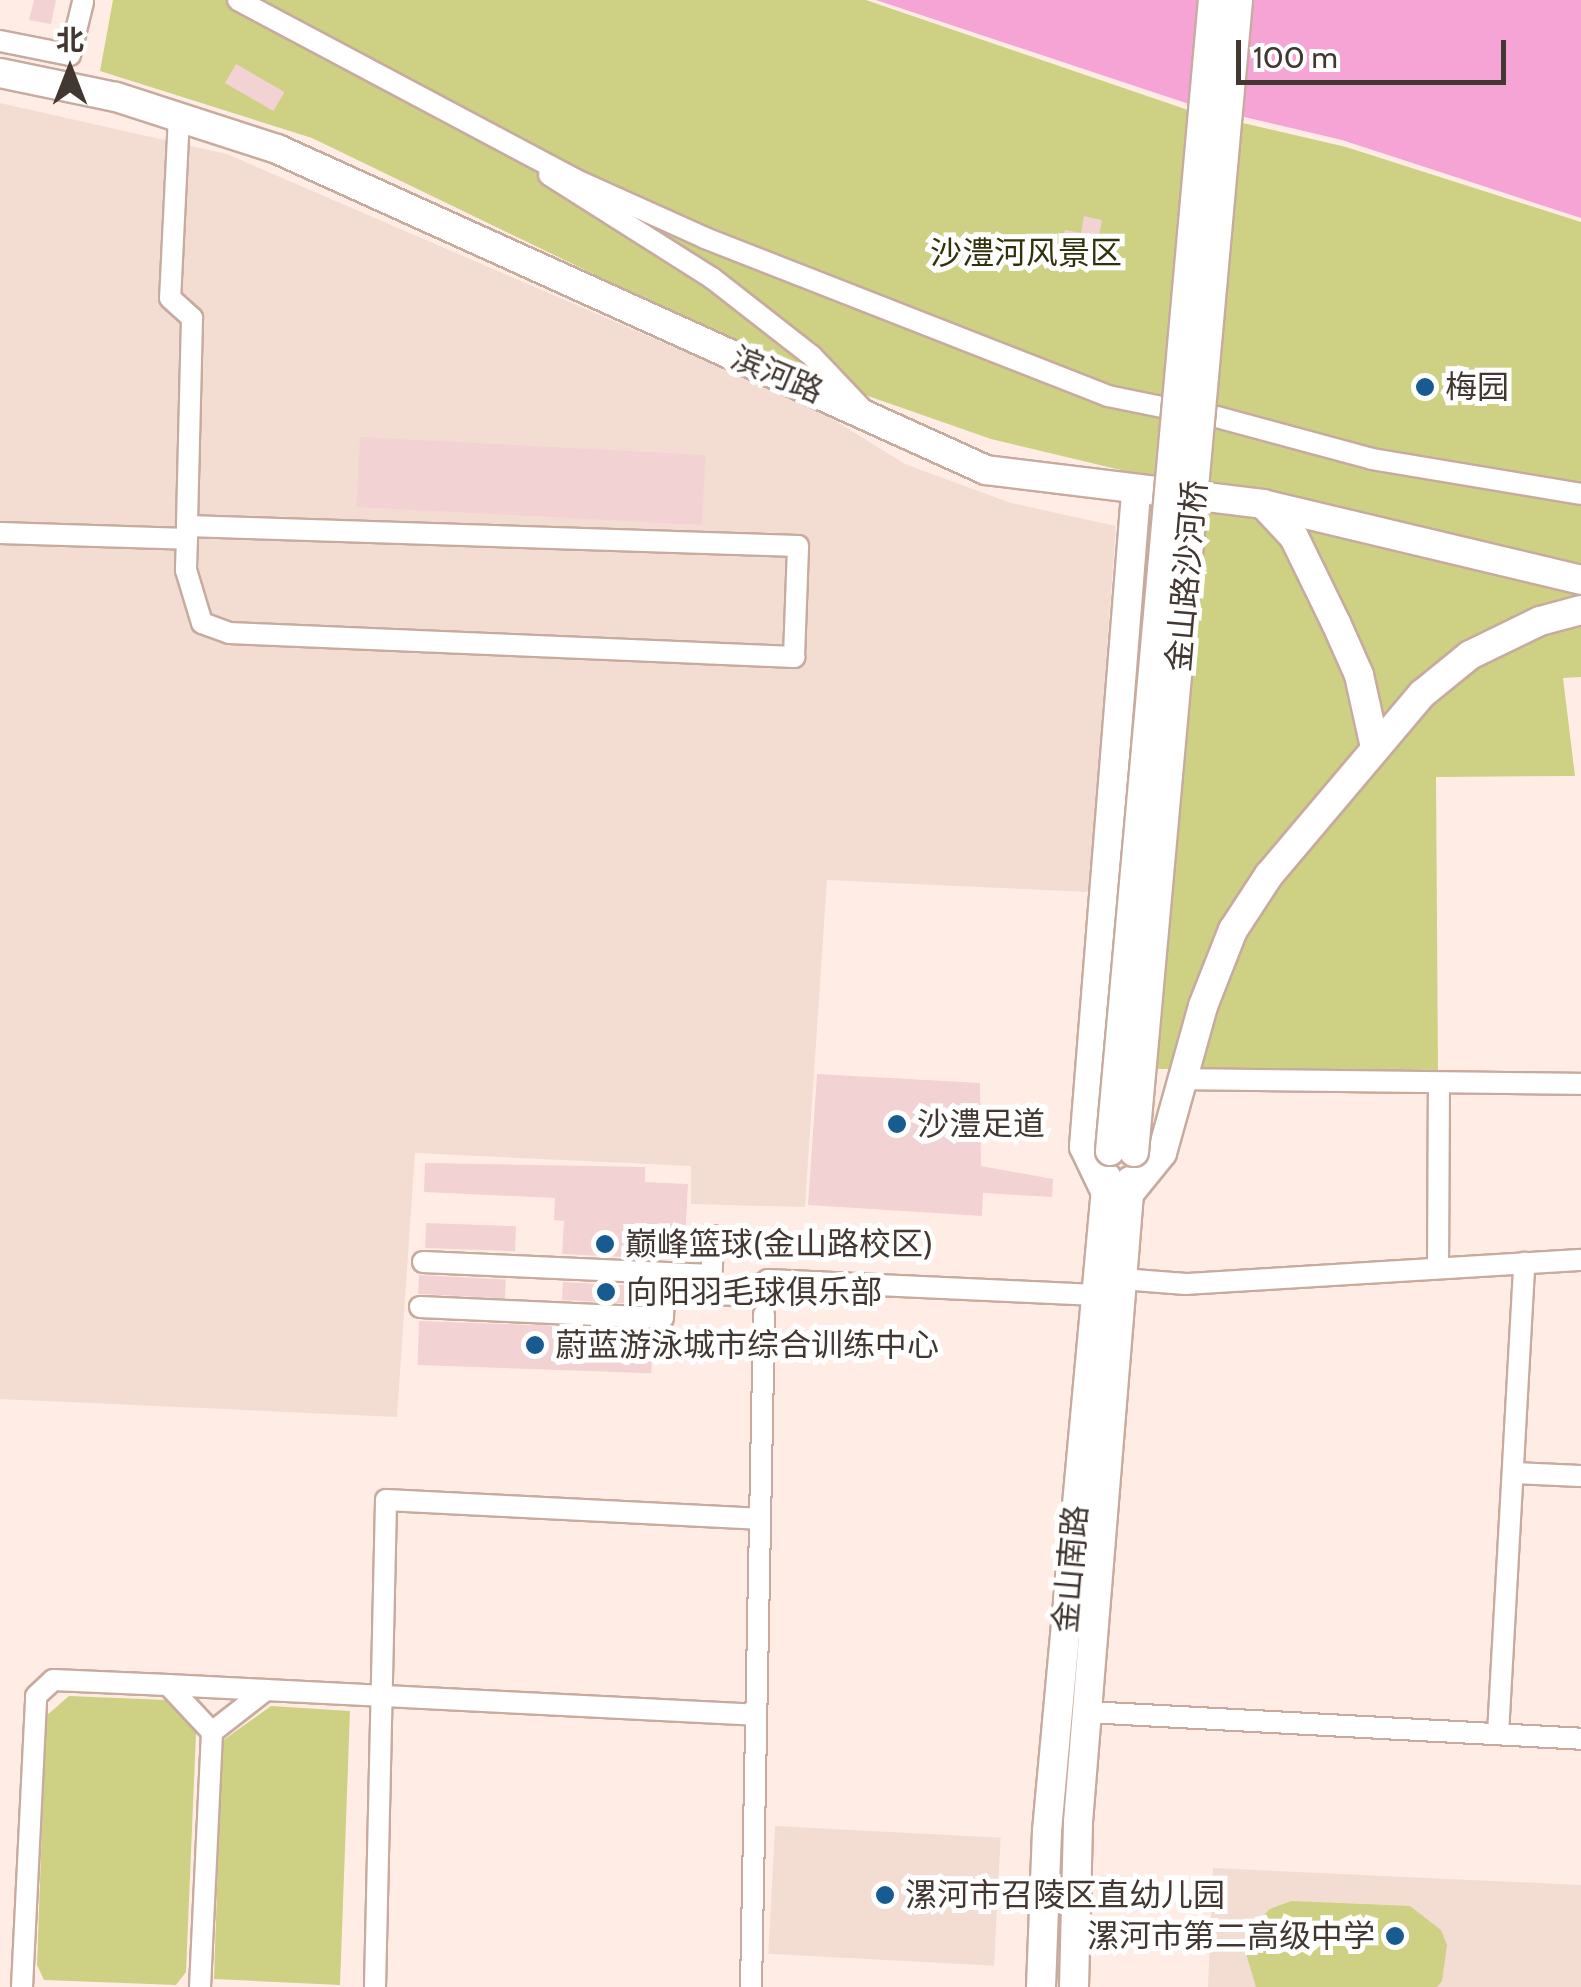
<!DOCTYPE html>
<html>
<head>
<meta charset="utf-8">
<style>
  body { margin:0 }
  #map { position:relative; width:1581px; height:1987px; overflow:hidden; background:#ffede5; font-family:Cabin,"Noto Sans SC",sans-serif }
  div>[style] { position:absolute }
  [style*='--x'] { left:calc(var(--x)*1px); top:calc(var(--y)*1px); width:calc(var(--w)*1px); rotate:calc(var(--a)*1deg) }
  .built>* { inset:0; background:#f3ddd3; transform-origin:0 0 }
  .green>* { inset:0; background:#ced083 }
  .water>* { inset:0; background:#f5a4d5 }
  .building>* { inset:0; background:#f3d2d4; transform-origin:0 0 }
  .roads { filter:drop-shadow(2px 0 #c7ab9e) drop-shadow(-2px 0 #c7ab9e) drop-shadow(0 2px #c7ab9e) drop-shadow(0 -2px #c7ab9e) }
  .street>* { height:20px; margin:-10px; padding:0 10px; transform-origin:10px; border-radius:10px; background:#fff }
  .secondary>* { height:28px; margin:-14px; padding:0 14px; transform-origin:14px; border-radius:14px; background:#fff }
  .bridges { filter:drop-shadow(2px 0 #c7ab9e) drop-shadow(-2px 0 #c7ab9e) drop-shadow(0 2px #c7ab9e) drop-shadow(0 -2px #c7ab9e) }
  .secondary-bridge>* { height:28px; margin:-14px; padding:0 14px; transform-origin:14px; border-radius:14px; background:#fff }
  .dots>* { width:28px; height:28px; translate:-50% -50%; box-sizing:border-box; border:5px solid #fff; border-radius:50% }
  span { translate:-50% -50%; white-space:nowrap; text-align:center; line-height:1.15; -webkit-text-stroke:10px #fff; paint-order:stroke }
  .park-label { font-size:32px; color:#31320b }
  .street-label { font-size:32px; color:#423731 }
  .poi-label { font-size:32px; color:#423731 }
  .left { translate:0 -50%; text-align:left }
  .right { translate:-100% -50%; text-align:right }
  .north { position:absolute; left:20px; top:20px; width:100px; height:100px; -webkit-text-stroke:8px #fff; paint-order:stroke; rotate:0deg; font-size:28px; font-weight:700; line-height:40px; text-align:center; color:#423731 }
  .north::after { content:''; display:block; margin:auto; width:35px; height:45px; background:#423731; clip-path:polygon(50% 0,100% 100%,50% 72%,0 100%) }
  .scale { position:absolute; left:1236px; top:40px; width:270px; height:45px; box-sizing:border-box; border:5px solid #423731; border-top:0; padding-left:12px; font-size:30px; line-height:35px; white-space:nowrap; color:#423731; -webkit-text-stroke:8px #fff; paint-order:stroke }
</style>
</head>
<body>
<div id="map">
  <div class="built">
    <i style="clip-path:polygon(0 103px,227px 154px,815px 408px,905px 464px,1011px 503px,1116px 526px,1089px 892px,827px 880px,805px 1207px,691px 1204px,691px 1166px,415px 1153px,397px 1417px,0 1399px)"></i>
    <i style="left:775px;top:1826px;width:226px;height:128px;rotate:3deg"></i>
    <i style="clip-path:polygon(1213px 1868px,1581px 1885px,1581px 1987px,1208px 1987px)"></i>
  </div>
  <div class="green">
    <i style="clip-path:polygon(113px 0,866px 0,1191px 111px,1346px 147px,1581px 222px,1581px 677px,1563px 678px,1575px 776px,1436px 777px,1438px 1070px,1156px 1069px,1209px 484px,1150px 477px,991px 439px,788px 368px,312px 138px,100px 71px)"></i>
    <i style="clip-path:polygon(69px 1696px,166px 1700px,196px 1733px,186px 1972px,176px 1985px,44px 1980px,37px 1965px,46px 1716px)"></i>
    <i style="clip-path:polygon(271px 1706px,350px 1711px,340px 1985px,214px 1979px,222px 1741px)"></i>
    <i style="clip-path:polygon(1291px 1901px,1410px 1906px,1441px 1930px,1447px 1945px,1442px 1981px,1437px 1987px,1256px 1987px,1245px 1950px,1248px 1930px,1270px 1909px)"></i>
  </div>
  <div class="water">
    <i style="clip-path:polygon(876px 0,1581px 0,1581px 218px,1342px 140px,1189px 104px)"></i>
  </div>
  <div class="building">
    <i style="clip-path:polygon(34px 0,56px 0,51px 24px,29px 20px)"></i>
    <i style="left:236px;top:64px;width:56px;height:22px;rotate:30deg"></i>
    <i style="clip-path:polygon(1084px 216px,1102px 220px,1095px 256px,1061px 249px,1065px 230px,1081px 233px)"></i>
    <i style="left:360px;top:437px;width:346px;height:70px;rotate:3deg"></i>
    <i style="clip-path:polygon(817px 1074px,980px 1083px,981px 1166px,1053px 1179px,1052px 1197px,983px 1193px,982px 1216px,808px 1205px)"></i>
    <i style="clip-path:polygon(425px 1163px,645px 1167px,645px 1182px,688px 1184px,684px 1260px,562px 1254px,564px 1221px,554px 1220px,555px 1198px,424px 1192px)"></i>
    <i style="left:426px;top:1223px;width:90px;height:25px;rotate:2deg"></i>
    <i style="left:419px;top:1275px;width:87px;height:19px;rotate:3deg"></i>
    <i style="left:563px;top:1282px;width:86px;height:18px;rotate:3deg"></i>
    <i style="left:419px;top:1321px;width:234px;height:44px;rotate:2deg"></i>
  </div>
  <div class="roads">
    <div class="street">
      <i style="--x:238;--y:0;--w:381;--a:28"></i>
      <i style="--x:574;--y:179;--w:144;--a:24.2"></i>
      <i style="--x:705;--y:238;--w:433;--a:21.4"></i>
      <i style="--x:1108;--y:396;--w:70;--a:11.5"></i>
      <i style="--x:0;--y:41;--w:71;--a:11.3"></i>
      <i style="--x:70;--y:55;--w:55;--a:-76.2"></i>
      <i style="--x:179;--y:116;--w:182;--a:92.8"></i>
      <i style="--x:170;--y:298;--w:30;--a:42"></i>
      <i style="--x:192;--y:318;--w:208;--a:91.4"></i>
      <i style="--x:187;--y:526;--w:13;--a:90"></i>
      <i style="--x:187;--y:539;--w:31;--a:92"></i>
      <i style="--x:186;--y:570;--w:55;--a:73.2"></i>
      <i style="--x:202;--y:623;--w:29;--a:20"></i>
      <i style="--x:229;--y:633;--w:566;--a:2.43"></i>
      <i style="--x:794;--y:657;--w:111;--a:-87.9"></i>
      <i style="--x:798;--y:546;--w:611;--a:-178.13"></i>
      <i style="--x:549;--y:175;--w:193;--a:32.3"></i>
      <i style="--x:712;--y:278;--w:127;--a:38"></i>
      <i style="--x:812;--y:356;--w:76;--a:46.6"></i>
      <i style="--x:1202;--y:413;--w:176;--a:15.1"></i>
      <i style="--x:1372;--y:459;--w:212;--a:9.5"></i>
      <i style="--x:0;--y:533;--w:187;--a:1.8"></i>
      <i style="--x:1183;--y:1079;--w:398;--a:0.7"></i>
      <i style="--x:713;--y:1236;--w:58;--a:92"></i>
      <i style="--x:711;--y:1294;--w:37;--a:2"></i>
      <i style="--x:748;--y:1295;--w:25;--a:-37"></i>
      <i style="--x:768;--y:1280;--w:329;--a:2.6"></i>
      <i style="--x:423;--y:1262;--w:289;--a:2.6"></i>
      <i style="--x:1438;--y:1268;--w:185;--a:-89.7"></i>
      <i style="--x:1121;--y:1279;--w:65;--a:4.4"></i>
      <i style="--x:1186;--y:1284;--w:396;--a:-3.5"></i>
      <i style="--x:420;--y:1307;--w:243;--a:2.6"></i>
      <i style="--x:663;--y:1318;--w:26;--a:-88"></i>
      <i style="--x:664;--y:1292;--w:47;--a:2.4"></i>
      <i style="--x:1513;--y:1473;--w:68;--a:2.5"></i>
      <i style="--x:168;--y:1685;--w:98;--a:2.9"></i>
      <i style="--x:1087;--y:1712;--w:495;--a:3.1"></i>
      <i style="--x:1498;--y:1734;--w:472;--a:-86.8"></i>
      <i style="--x:22;--y:1987;--w:291;--a:-87.2"></i>
      <i style="--x:36;--y:1696;--w:23;--a:-43"></i>
      <i style="--x:53;--y:1680;--w:115;--a:2.5"></i>
      <i style="--x:168;--y:1685;--w:64;--a:46.9"></i>
      <i style="--x:200;--y:1987;--w:255;--a:-87.3"></i>
      <i style="--x:212;--y:1732;--w:68;--a:-37.9"></i>
      <i style="--x:266;--y:1690;--w:490;--a:2.9"></i>
      <i style="--x:375;--y:1987;--w:487;--a:-88.7"></i>
      <i style="--x:386;--y:1500;--w:372;--a:2.9"></i>
      <i style="--x:751;--y:1987;--w:673;--a:-88.89"></i>
    </div>
    <div class="secondary">
      <i style="--x:0;--y:73;--w:118;--a:11.7"></i>
      <i style="--x:116;--y:97;--w:169;--a:17.9"></i>
      <i style="--x:277;--y:149;--w:778;--a:24.36"></i>
      <i style="--x:986;--y:470;--w:279;--a:7"></i>
      <i style="--x:1263;--y:504;--w:327;--a:13.4"></i>
      <i style="--x:1136;--y:493;--w:656;--a:94.55"></i>
      <i style="--x:1084;--y:1147;--w:51;--a:64.4"></i>
      <i style="--x:1106;--y:1193;--w:22;--a:5"></i>
      <i style="--x:1128;--y:1195;--w:54;--a:-51"></i>
      <i style="--x:1162;--y:1153;--w:153;--a:-74.4"></i>
      <i style="--x:1203;--y:1006;--w:82;--a:-68.5"></i>
      <i style="--x:1233;--y:930;--w:66;--a:-56.8"></i>
      <i style="--x:1269;--y:875;--w:237;--a:-49.8"></i>
      <i style="--x:1422;--y:694;--w:62;--a:-39.1"></i>
      <i style="--x:1470;--y:655;--w:78;--a:-25.9"></i>
      <i style="--x:1540;--y:621;--w:42;--a:-15"></i>
      <i style="--x:1263;--y:504;--w:45;--a:46.8"></i>
      <i style="--x:1294;--y:537;--w:96;--a:64"></i>
      <i style="--x:1336;--y:623;--w:57;--a:66.1"></i>
      <i style="--x:1359;--y:675;--w:74;--a:77.5"></i>
      <i style="--x:1041;--y:1987;--w:156;--a:-87.8"></i>
      <i style="--x:1047;--y:1831;--w:656;--a:-84.75"></i>
      <i style="--x:1074;--y:1987;--w:165;--a:-88.6"></i>
      <i style="--x:1078;--y:1822;--w:643;--a:-85.36"></i>
    </div>
  </div>
  <div class="bridges">
    <div class="secondary-bridge">
      <i style="--x:1110;--y:1151;--w:1156;--a:-84.89"></i>
      <i style="--x:1134;--y:1152;--w:1157;--a:-84.84"></i>
    </div>
  </div>
  <div class="dots">
    <i style="left:1425px;top:387px;background:#185b90"></i>
    <i style="left:897px;top:1124px;background:#185b90"></i>
    <i style="left:605px;top:1244px;background:#185b90"></i>
    <i style="left:606px;top:1292px;background:#185b90"></i>
    <i style="left:535px;top:1345px;background:#185b90"></i>
    <i style="left:885px;top:1895px;background:#185b90"></i>
    <i style="left:1395px;top:1936px;background:#185b90"></i>
  </div>
  <div class="park-label">
    <span style="left:1026px;top:253px">沙澧河风景区</span>
  </div>
  <div class="street-label">
    <span style="left:777px;top:375px;rotate:23deg">滨河路</span>
    <span style="left:1187px;top:576px;rotate:-85deg">金山路沙河桥</span>
    <span style="left:1071px;top:1569px;rotate:-85deg">金山南路</span>
  </div>
  <div class="poi-label">
    <span class="left" style="left:1445px;top:387px">梅园</span>
    <span class="left" style="left:917px;top:1124px">沙澧足道</span>
    <span class="left" style="left:625px;top:1244px">巅峰篮球(金山路校区)</span>
    <span class="left" style="left:626px;top:1292px">向阳羽毛球俱乐部</span>
    <span class="left" style="left:555px;top:1345px">蔚蓝游泳城市综合训练中心</span>
    <span class="left" style="left:905px;top:1895px">漯河市召陵区直幼儿园</span>
    <span class="right" style="left:1375px;top:1936px">漯河市第二高级中学</span>
  </div>
  <div class="north">北</div>
  <div class="scale">100 m</div>
</div>
</body>
</html>
